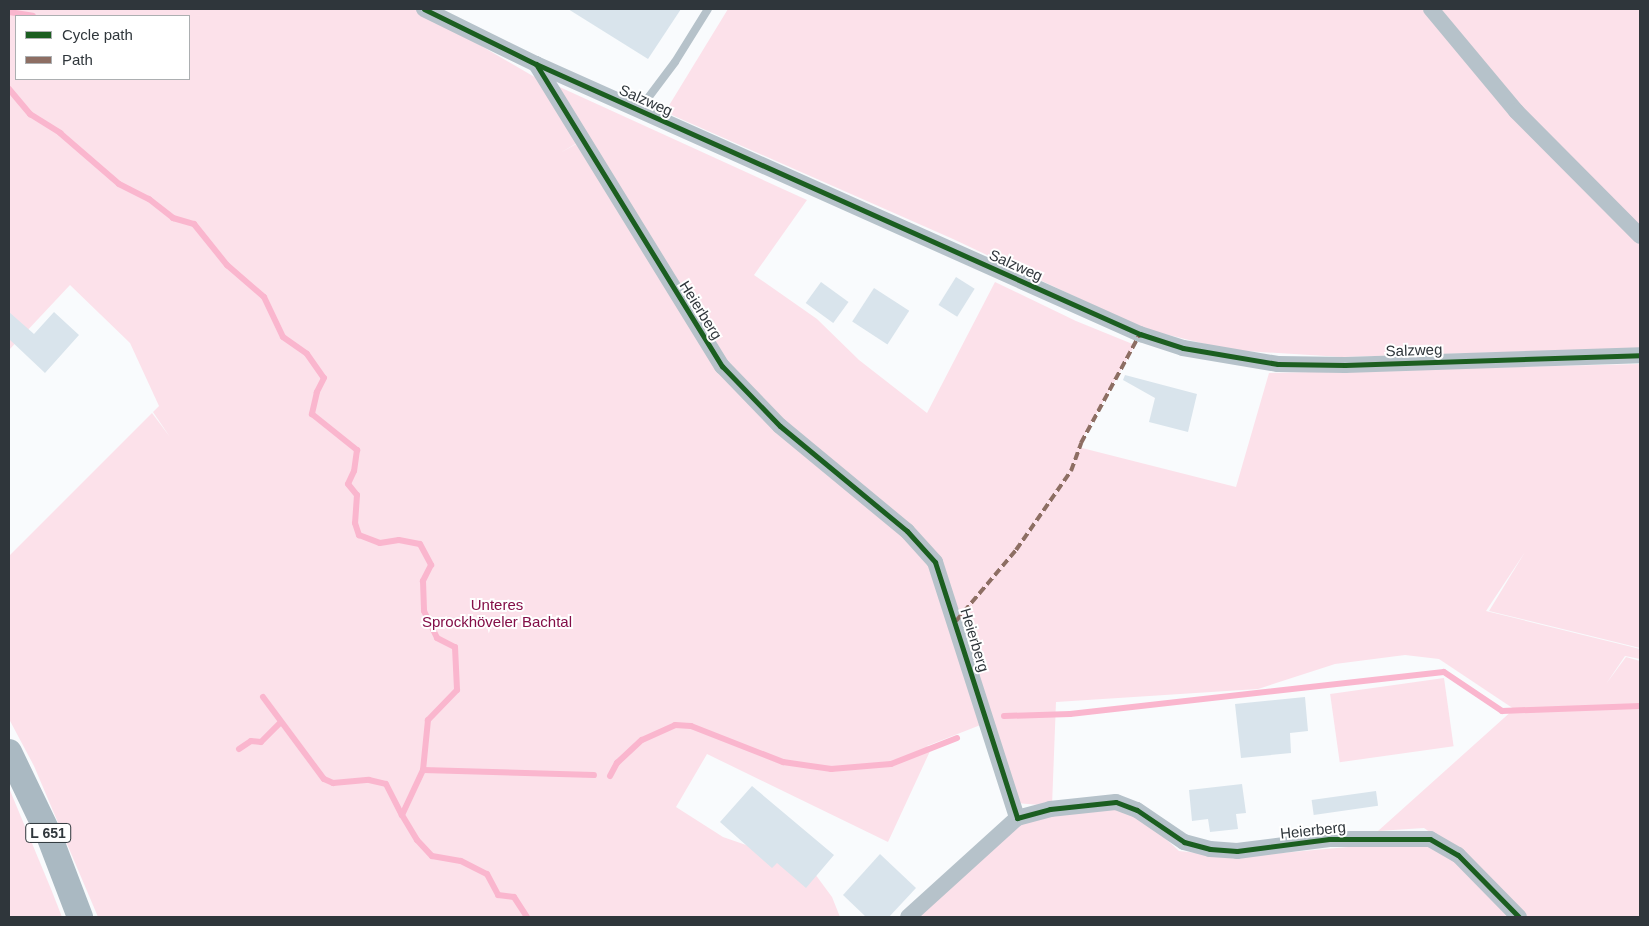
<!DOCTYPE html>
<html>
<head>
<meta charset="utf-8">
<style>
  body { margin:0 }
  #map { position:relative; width:1649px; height:926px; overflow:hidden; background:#f9fbfd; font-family:Arial,sans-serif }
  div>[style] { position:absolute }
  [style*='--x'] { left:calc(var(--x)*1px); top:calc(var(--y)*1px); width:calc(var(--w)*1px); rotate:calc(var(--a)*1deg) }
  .green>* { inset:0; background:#fce1ea; transform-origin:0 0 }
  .stream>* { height:6px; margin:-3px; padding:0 3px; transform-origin:3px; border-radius:3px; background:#fab6ce }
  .building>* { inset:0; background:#d9e4ec; transform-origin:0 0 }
  .lane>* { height:8px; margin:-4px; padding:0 4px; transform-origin:4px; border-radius:4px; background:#b6c2ca }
  .street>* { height:16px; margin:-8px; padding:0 8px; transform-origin:8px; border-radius:8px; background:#b6c2ca }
  .primary>* { height:26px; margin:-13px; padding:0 13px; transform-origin:13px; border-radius:13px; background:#aab9c2 }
  .quiet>* { height:4px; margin-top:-2px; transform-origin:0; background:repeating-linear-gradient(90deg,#8d6e63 0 8px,transparent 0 12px) }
  .cycleway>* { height:5px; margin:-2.5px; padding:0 2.5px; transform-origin:2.5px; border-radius:2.5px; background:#1b5e20 }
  span { translate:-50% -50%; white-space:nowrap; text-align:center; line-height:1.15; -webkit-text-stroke:4px #fff; paint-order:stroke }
  .shield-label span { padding:1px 4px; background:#fff; border:1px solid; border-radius:4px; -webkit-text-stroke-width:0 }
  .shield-label { font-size:14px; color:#2f363b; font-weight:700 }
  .street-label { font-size:15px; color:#2f363b }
  .park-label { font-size:15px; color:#830e47 }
  .frame { position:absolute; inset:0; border:10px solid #2f363b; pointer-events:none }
  .legend { position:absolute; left:15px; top:15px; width:175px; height:65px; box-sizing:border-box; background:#fff; border:1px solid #acafb1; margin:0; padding:6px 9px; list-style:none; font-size:15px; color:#2f363b }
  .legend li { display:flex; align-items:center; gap:10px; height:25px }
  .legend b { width:25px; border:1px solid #acafb1 }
</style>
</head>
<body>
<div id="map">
  <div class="green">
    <i style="clip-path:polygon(evenodd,9px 9px,418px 9px,538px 79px,577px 143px,560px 153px,578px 143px,721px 371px,934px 563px,983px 724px,927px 746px,931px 749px,888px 842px,707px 754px,676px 807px,723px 837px,786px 859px,815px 874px,832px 897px,840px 917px,98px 917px,34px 766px,9px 719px,9px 556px,152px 413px,170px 437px,153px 412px,159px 406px,130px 343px,70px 285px,9px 350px,9px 9px,16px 16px,189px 16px,189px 79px,16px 79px,16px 16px)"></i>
    <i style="clip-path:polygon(728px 9px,1423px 9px,1520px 122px,1640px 244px,1640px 348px,1342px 357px,1230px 350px,1144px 329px,953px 239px,665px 112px)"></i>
    <i style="clip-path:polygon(1432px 9px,1640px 9px,1640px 231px,1602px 197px)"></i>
    <i style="clip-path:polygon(553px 84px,807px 200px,754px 275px,817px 319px,859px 360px,927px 413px,995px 282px,1076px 321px,1135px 345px,1078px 447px,1236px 487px,1269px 373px,1640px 364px,1640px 648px,1489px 611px,1525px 552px,1486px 611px,1640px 649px,1640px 659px,1625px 656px,1606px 684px,1626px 657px,1640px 661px,1640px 917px,1523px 917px,1459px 852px,1424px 828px,1378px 831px,1514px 709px,1439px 659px,1405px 655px,1335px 664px,1258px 689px,1056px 702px,1052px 806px,1015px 803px,944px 578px,862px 492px,721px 362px)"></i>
    <i style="left:1444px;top:678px;width:69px;height:115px;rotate:82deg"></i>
    <i style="clip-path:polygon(9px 788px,51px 889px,62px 917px,9px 917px)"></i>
    <i style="clip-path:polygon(1127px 803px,1179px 851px,1236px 857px,1426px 840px,1456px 858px,1515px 917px,918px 917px,1021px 821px)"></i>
  </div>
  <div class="stream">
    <i style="--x:9;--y:12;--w:24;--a:9"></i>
    <i style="--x:9;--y:89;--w:33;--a:50"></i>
    <i style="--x:30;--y:114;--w:36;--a:32"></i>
    <i style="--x:60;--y:133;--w:78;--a:40.8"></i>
    <i style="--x:119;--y:184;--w:34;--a:27"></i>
    <i style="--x:149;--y:199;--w:31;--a:38"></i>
    <i style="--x:173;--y:218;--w:22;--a:16"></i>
    <i style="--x:194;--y:224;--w:53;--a:51.2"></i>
    <i style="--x:227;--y:265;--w:49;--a:40.9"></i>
    <i style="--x:264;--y:297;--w:44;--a:64.6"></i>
    <i style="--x:283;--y:337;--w:29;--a:35"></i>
    <i style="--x:307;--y:354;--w:29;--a:55"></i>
    <i style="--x:324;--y:378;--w:16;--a:117"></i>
    <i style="--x:317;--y:392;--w:23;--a:103"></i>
    <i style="--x:312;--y:414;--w:58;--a:38.7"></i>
    <i style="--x:357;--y:450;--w:21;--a:98"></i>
    <i style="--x:354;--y:471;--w:14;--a:115"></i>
    <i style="--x:348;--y:484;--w:14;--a:51"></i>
    <i style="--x:357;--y:495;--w:28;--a:94"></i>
    <i style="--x:355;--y:523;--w:13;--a:72"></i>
    <i style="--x:359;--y:535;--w:22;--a:21"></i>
    <i style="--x:380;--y:543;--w:19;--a:-9"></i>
    <i style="--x:399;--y:540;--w:21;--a:11"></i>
    <i style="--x:420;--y:544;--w:24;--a:62"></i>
    <i style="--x:431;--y:565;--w:18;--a:117"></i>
    <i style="--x:423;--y:581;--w:30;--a:88"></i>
    <i style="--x:424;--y:611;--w:30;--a:64"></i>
    <i style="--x:437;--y:638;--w:20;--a:27"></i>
    <i style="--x:455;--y:647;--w:43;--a:87.3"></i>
    <i style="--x:457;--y:690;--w:42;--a:134"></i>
    <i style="--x:428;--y:720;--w:50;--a:95.7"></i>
    <i style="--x:423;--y:770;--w:50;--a:115"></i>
    <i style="--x:402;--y:815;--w:29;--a:59"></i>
    <i style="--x:417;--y:840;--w:22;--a:47"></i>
    <i style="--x:432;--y:856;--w:29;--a:10"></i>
    <i style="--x:461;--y:861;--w:29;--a:27"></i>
    <i style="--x:487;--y:874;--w:24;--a:62"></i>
    <i style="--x:498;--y:895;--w:16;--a:7"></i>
    <i style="--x:514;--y:897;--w:24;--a:57"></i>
    <i style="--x:263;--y:697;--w:102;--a:53.4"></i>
    <i style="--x:324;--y:779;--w:10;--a:24"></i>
    <i style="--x:333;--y:783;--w:36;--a:-5"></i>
    <i style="--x:369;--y:780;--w:17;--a:13"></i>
    <i style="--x:386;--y:784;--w:35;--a:63"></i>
    <i style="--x:1004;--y:716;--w:66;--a:-1.7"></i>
    <i style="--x:1070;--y:714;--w:376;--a:-6.4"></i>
    <i style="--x:1444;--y:672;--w:70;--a:33.9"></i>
    <i style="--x:1502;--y:711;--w:138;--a:-2.1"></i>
    <i style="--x:239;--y:749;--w:14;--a:-34"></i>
    <i style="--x:251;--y:741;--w:10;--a:6"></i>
    <i style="--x:261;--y:742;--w:28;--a:-45"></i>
    <i style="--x:423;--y:770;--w:171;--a:1.7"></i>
    <i style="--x:610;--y:776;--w:15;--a:-62"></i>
    <i style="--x:617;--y:763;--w:34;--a:-43"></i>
    <i style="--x:642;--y:740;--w:36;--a:-24"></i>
    <i style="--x:675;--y:725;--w:16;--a:4"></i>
    <i style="--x:691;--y:726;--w:99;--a:21.4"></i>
    <i style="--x:783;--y:762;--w:49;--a:8.3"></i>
    <i style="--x:831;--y:769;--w:60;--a:-4.8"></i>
    <i style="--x:891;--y:764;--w:71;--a:-21.5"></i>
  </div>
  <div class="building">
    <i style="clip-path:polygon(568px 9px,681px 9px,648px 59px)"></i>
    <i style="left:956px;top:277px;width:22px;height:33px;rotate:32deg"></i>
    <i style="left:821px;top:282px;width:34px;height:26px;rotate:36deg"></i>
    <i style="left:874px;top:288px;width:42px;height:40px;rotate:33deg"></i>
    <i style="clip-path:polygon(9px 312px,34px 334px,54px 312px,79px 335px,45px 373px,9px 339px)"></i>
    <i style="clip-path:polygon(1125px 375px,1197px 394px,1188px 432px,1149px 422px,1155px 398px,1123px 380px)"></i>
    <i style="clip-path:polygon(1305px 697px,1308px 731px,1290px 733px,1291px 753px,1241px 758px,1235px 704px)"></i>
    <i style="clip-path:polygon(1242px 784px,1246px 813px,1236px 814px,1238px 829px,1210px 832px,1208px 819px,1192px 821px,1189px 790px)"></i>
    <i style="clip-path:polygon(752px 786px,834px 855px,806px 888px,777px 863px,772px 868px,720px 822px)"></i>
    <i style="left:1376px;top:791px;width:15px;height:65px;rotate:82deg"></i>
    <i style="clip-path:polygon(880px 854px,916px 888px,889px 917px,866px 917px,843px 895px)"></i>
  </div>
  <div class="lane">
    <i style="--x:639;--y:110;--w:60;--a:-53.1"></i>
    <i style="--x:675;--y:62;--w:62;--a:-58.1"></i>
  </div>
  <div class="street">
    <i style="--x:424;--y:9;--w:125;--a:26.2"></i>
    <i style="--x:536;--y:64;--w:662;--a:24.09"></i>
    <i style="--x:1140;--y:334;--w:45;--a:18"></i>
    <i style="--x:1183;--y:348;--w:96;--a:9.6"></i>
    <i style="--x:1278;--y:364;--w:67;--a:0.9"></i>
    <i style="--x:1345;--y:365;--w:295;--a:-1.9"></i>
    <i style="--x:1431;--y:9;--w:133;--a:50.2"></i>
    <i style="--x:1516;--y:111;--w:176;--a:45.2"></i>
    <i style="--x:536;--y:64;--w:355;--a:58.4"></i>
    <i style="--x:722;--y:366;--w:83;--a:46"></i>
    <i style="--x:780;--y:426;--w:165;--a:39.6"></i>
    <i style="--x:907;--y:531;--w:42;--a:47.9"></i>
    <i style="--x:935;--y:562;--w:269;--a:72.2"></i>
    <i style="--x:1017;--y:818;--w:34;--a:-15"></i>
    <i style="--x:1050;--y:809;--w:66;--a:-6.1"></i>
    <i style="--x:1116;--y:802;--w:22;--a:21"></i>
    <i style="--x:1137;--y:810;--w:57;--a:34.2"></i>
    <i style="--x:1184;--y:842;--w:27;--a:15"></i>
    <i style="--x:1210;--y:849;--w:27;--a:4"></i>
    <i style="--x:1237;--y:851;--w:93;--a:-7.4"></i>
    <i style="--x:1329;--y:839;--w:101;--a:0"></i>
    <i style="--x:1430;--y:839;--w:32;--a:30"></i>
    <i style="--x:1458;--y:855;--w:87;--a:45.5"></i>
    <i style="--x:908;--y:917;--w:147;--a:-42.2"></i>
  </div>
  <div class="primary">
    <i style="--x:9;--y:752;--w:90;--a:64.3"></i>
    <i style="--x:48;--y:833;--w:90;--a:69.1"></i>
  </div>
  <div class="quiet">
    <i style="--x:956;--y:621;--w:93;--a:-49.8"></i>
    <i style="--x:1016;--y:550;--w:96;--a:-55.2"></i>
    <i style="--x:1071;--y:471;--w:30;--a:-70"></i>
    <i style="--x:1081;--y:443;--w:124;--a:-61.6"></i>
  </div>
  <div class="cycleway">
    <i style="--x:424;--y:9;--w:125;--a:26.2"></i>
    <i style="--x:536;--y:64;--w:662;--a:24.09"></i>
    <i style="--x:1140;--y:334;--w:45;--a:18"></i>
    <i style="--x:1183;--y:348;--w:96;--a:9.6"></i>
    <i style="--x:1278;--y:364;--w:67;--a:0.9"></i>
    <i style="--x:1345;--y:365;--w:295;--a:-1.9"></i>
    <i style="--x:536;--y:64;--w:355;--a:58.4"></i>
    <i style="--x:722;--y:366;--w:83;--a:46"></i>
    <i style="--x:780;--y:426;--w:165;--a:39.6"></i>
    <i style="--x:907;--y:531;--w:42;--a:47.9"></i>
    <i style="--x:935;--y:562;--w:269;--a:72.2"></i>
    <i style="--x:1017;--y:818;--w:34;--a:-15"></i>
    <i style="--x:1050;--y:809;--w:66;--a:-6.1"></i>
    <i style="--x:1116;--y:802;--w:22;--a:21"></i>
    <i style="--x:1137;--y:810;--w:57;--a:34.2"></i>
    <i style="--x:1184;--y:842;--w:27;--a:15"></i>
    <i style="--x:1210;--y:849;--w:27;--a:4"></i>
    <i style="--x:1237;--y:851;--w:93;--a:-7.4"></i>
    <i style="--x:1329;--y:839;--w:101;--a:0"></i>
    <i style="--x:1430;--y:839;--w:32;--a:30"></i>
    <i style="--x:1458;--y:855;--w:87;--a:45.5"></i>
  </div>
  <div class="shield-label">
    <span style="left:48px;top:833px">L 651</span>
  </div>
  <div class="street-label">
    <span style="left:646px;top:100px;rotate:24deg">Salzweg</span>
    <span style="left:1016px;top:265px;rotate:24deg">Salzweg</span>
    <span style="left:701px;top:310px;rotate:58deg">Heierberg</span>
    <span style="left:1414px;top:350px;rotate:-2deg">Salzweg</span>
    <span style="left:975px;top:640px;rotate:73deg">Heierberg</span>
    <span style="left:1313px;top:830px;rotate:-6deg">Heierberg</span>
  </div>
  <div class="park-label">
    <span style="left:497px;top:613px">Unteres<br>Sprockhöveler Bachtal</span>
  </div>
  <div class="frame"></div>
  <ul class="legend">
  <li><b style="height:6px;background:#1b5e20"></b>Cycle path</li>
  <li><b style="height:6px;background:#8d6e63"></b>Path</li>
  </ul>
</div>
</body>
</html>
